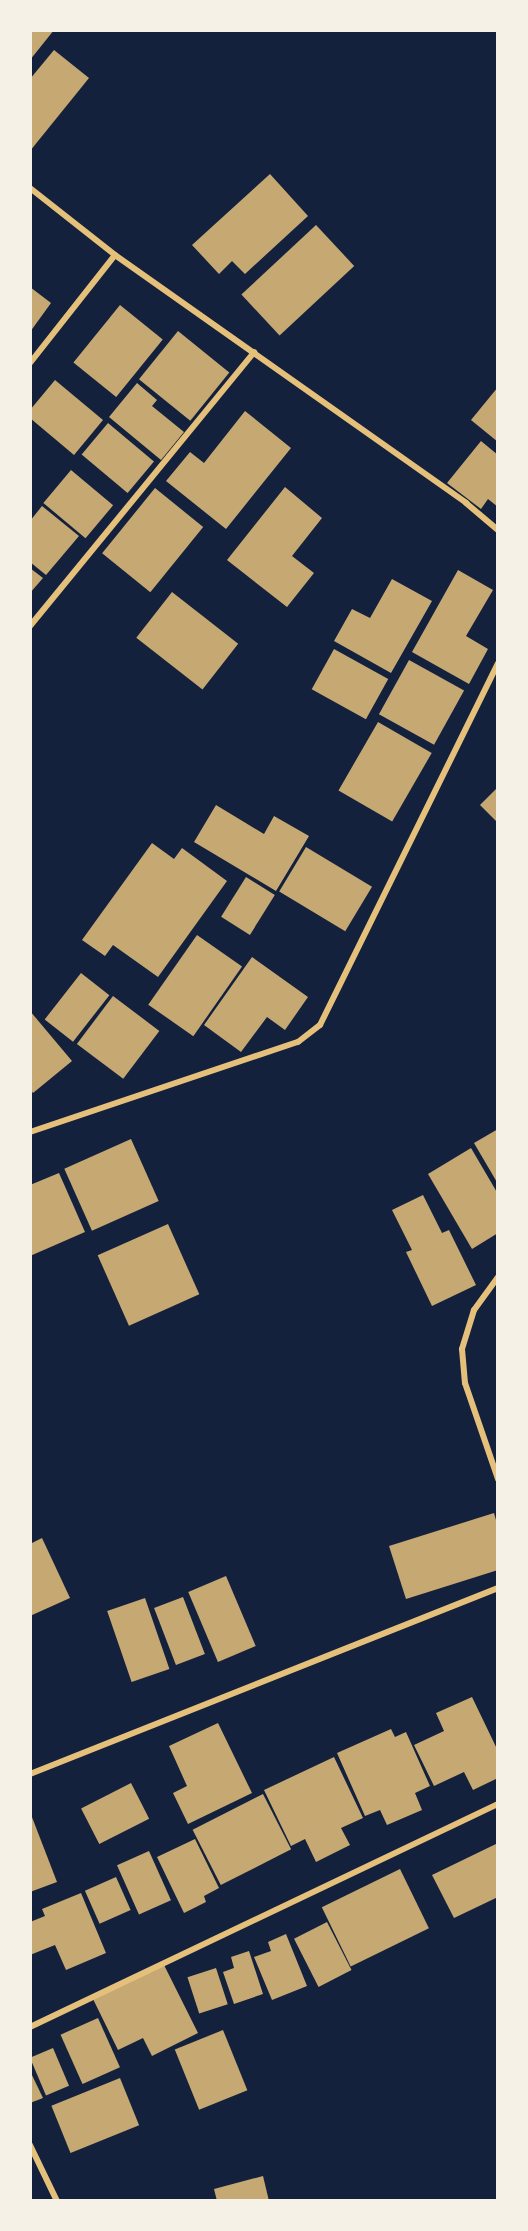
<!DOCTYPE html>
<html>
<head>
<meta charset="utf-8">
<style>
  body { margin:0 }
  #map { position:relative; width:528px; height:2231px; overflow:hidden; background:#14213d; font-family:Cabin,sans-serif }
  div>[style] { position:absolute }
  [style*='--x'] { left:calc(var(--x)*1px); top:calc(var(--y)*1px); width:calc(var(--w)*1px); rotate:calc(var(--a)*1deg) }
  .building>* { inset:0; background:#c6a872; transform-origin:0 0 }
  .minor>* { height:6px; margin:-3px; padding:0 3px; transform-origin:3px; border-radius:3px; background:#e5c07b }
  span { translate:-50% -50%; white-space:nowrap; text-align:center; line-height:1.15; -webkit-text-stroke:4.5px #f6f1e7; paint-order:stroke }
  .frame { position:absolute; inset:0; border:32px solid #f6f1e7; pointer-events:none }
</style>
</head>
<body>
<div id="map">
  <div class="building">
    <i style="clip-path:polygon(30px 30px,54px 30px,30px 60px)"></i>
    <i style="clip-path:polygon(54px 50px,89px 78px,30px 151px,30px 79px)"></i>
    <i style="clip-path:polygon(270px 174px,308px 216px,245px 274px,232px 261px,219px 274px,192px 245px)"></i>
    <i style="left:316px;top:225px;width:56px;height:102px;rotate:47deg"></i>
    <i style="clip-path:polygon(30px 287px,51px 303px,30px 332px)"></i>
    <i style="left:120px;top:305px;width:55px;height:74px;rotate:39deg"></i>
    <i style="left:178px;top:331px;width:66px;height:62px;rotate:39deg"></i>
    <i style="clip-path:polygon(55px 380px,103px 420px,74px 455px,30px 418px,30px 410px)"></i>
    <i style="clip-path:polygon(137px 383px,157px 400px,152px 406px,184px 432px,161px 460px,109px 417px)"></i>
    <i style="clip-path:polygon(498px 387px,498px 442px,471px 420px)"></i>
    <i style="clip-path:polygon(245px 411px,291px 448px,226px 529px,166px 481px,190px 452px,204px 463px)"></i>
    <i style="left:108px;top:423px;width:60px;height:41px;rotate:40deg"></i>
    <i style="clip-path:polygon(481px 441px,498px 455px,498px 507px,488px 499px,481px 509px,447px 483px)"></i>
    <i style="left:71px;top:470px;width:55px;height:43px;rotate:40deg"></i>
    <i style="clip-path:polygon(285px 487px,322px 518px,292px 556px,314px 573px,287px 607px,227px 560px)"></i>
    <i style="left:155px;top:488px;width:62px;height:84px;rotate:39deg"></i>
    <i style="clip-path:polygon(42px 506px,79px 536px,46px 575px,30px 562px,30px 521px)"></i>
    <i style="clip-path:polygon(30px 568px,43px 578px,30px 593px)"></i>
    <i style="clip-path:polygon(458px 570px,493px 590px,466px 636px,488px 649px,469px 684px,412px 652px)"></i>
    <i style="clip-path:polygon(392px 579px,432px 601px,391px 673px,334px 641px,352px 609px,370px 618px)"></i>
    <i style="left:172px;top:592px;width:84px;height:58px;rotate:38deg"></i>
    <i style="left:334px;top:649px;width:62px;height:46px;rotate:29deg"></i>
    <i style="left:409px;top:660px;width:63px;height:62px;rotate:29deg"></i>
    <i style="left:378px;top:722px;width:62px;height:79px;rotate:30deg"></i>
    <i style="clip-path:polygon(498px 787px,498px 823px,480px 805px)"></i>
    <i style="clip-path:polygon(216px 805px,264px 834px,274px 816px,309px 836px,276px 891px,194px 842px)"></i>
    <i style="clip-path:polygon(152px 843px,174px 859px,182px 848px,227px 881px,158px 977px,113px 945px,105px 956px,82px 940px)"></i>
    <i style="left:306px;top:847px;width:77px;height:52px;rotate:31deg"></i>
    <i style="left:246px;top:877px;width:34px;height:47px;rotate:32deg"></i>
    <i style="left:197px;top:935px;width:55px;height:85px;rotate:35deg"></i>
    <i style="clip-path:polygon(252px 957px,308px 997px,285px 1030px,267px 1017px,241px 1052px,204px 1025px)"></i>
    <i style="left:81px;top:973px;width:36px;height:59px;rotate:38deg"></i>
    <i style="left:113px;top:996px;width:58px;height:60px;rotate:37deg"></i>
    <i style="clip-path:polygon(30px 1011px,72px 1061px,33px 1093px,30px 1089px)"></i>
    <i style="clip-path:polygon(498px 1129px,498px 1184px,474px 1143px)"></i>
    <i style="left:131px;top:1139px;width:68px;height:73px;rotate:66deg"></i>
    <i style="clip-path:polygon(471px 1148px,498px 1194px,498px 1233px,472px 1249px,428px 1174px)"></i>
    <i style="clip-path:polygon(59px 1173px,85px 1232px,30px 1256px,30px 1185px)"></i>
    <i style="clip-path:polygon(423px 1195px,442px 1233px,449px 1230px,476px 1285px,432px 1306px,406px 1252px,412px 1250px,392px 1210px)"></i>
    <i style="left:168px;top:1224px;width:77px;height:77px;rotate:66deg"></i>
    <i style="clip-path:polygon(494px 1513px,498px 1527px,498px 1570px,406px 1599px,389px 1546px)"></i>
    <i style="clip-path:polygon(42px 1538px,70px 1598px,30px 1616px,30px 1544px)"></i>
    <i style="left:226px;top:1576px;width:76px;height:41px;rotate:67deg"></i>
    <i style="left:183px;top:1597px;width:61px;height:31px;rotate:69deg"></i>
    <i style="left:145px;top:1598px;width:75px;height:40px;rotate:71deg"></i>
    <i style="clip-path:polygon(472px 1697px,498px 1751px,498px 1778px,473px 1790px,464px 1772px,434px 1786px,414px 1745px,444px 1731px,436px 1713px)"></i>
    <i style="clip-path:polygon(218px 1723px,252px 1793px,188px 1824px,173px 1793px,187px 1786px,169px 1746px)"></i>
    <i style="clip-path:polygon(391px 1729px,395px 1737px,406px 1732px,430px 1786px,415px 1793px,422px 1810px,387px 1825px,380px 1810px,365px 1816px,337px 1753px)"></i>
    <i style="clip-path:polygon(334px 1757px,363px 1818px,341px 1828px,350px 1845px,316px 1862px,305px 1839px,291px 1846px,264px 1790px)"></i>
    <i style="left:131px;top:1783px;width:40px;height:56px;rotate:63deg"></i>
    <i style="left:263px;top:1794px;width:62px;height:79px;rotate:63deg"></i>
    <i style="clip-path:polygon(30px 1812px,57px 1882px,30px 1892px)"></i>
    <i style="clip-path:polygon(195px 1839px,219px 1888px,204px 1896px,206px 1902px,184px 1913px,157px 1857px)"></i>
    <i style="clip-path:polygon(498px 1843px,498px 1897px,454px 1918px,432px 1875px)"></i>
    <i style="left:149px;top:1851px;width:54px;height:35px;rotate:66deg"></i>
    <i style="left:400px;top:1869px;width:66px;height:87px;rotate:64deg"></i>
    <i style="left:116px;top:1877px;width:36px;height:34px;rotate:66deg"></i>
    <i style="clip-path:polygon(81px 1893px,106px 1953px,66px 1970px,55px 1945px,30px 1955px,30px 1922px,45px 1916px,42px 1909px)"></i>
    <i style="left:327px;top:1922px;width:54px;height:37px;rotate:63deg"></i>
    <i style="clip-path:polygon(286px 1934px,307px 1986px,272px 2000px,254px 1957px,271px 1951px,268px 1942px)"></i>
    <i style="clip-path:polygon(249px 1951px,263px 1994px,234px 2004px,223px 1972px,234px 1968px,231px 1957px)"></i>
    <i style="clip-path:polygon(164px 1965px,198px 2033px,152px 2056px,143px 2038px,118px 2050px,93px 1999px)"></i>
    <i style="left:216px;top:1968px;width:38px;height:30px;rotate:72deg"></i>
    <i style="left:98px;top:2018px;width:54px;height:41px;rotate:66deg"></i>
    <i style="left:223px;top:2030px;width:65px;height:52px;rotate:68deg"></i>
    <i style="left:53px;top:2048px;width:41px;height:25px;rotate:67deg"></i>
    <i style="clip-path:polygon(30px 2071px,43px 2098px,30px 2103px)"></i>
    <i style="left:120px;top:2078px;width:51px;height:74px;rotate:68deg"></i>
    <i style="clip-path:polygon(263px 2176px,269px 2201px,217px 2201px,214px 2189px)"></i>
  </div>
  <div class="minor">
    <i style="--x:30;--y:188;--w:108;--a:38.2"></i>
    <i style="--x:115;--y:255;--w:430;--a:35.2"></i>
    <i style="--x:466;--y:503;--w:42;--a:40.2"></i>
    <i style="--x:30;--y:363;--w:137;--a:-51.8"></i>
    <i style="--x:30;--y:626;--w:354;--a:-50.7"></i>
    <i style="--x:30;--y:1132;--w:283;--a:-18.6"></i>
    <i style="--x:298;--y:1042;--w:28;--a:-38"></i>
    <i style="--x:320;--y:1025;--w:403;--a:-63.8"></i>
    <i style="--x:498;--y:1277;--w:41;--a:126"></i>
    <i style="--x:474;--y:1310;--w:41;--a:107.1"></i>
    <i style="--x:462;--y:1349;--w:34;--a:85"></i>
    <i style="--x:465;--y:1383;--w:102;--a:71"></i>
    <i style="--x:30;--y:1774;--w:504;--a:-21.67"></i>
    <i style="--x:30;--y:2027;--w:518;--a:-25.48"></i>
    <i style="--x:30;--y:2145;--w:62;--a:64.3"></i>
  </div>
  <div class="frame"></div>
</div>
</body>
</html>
